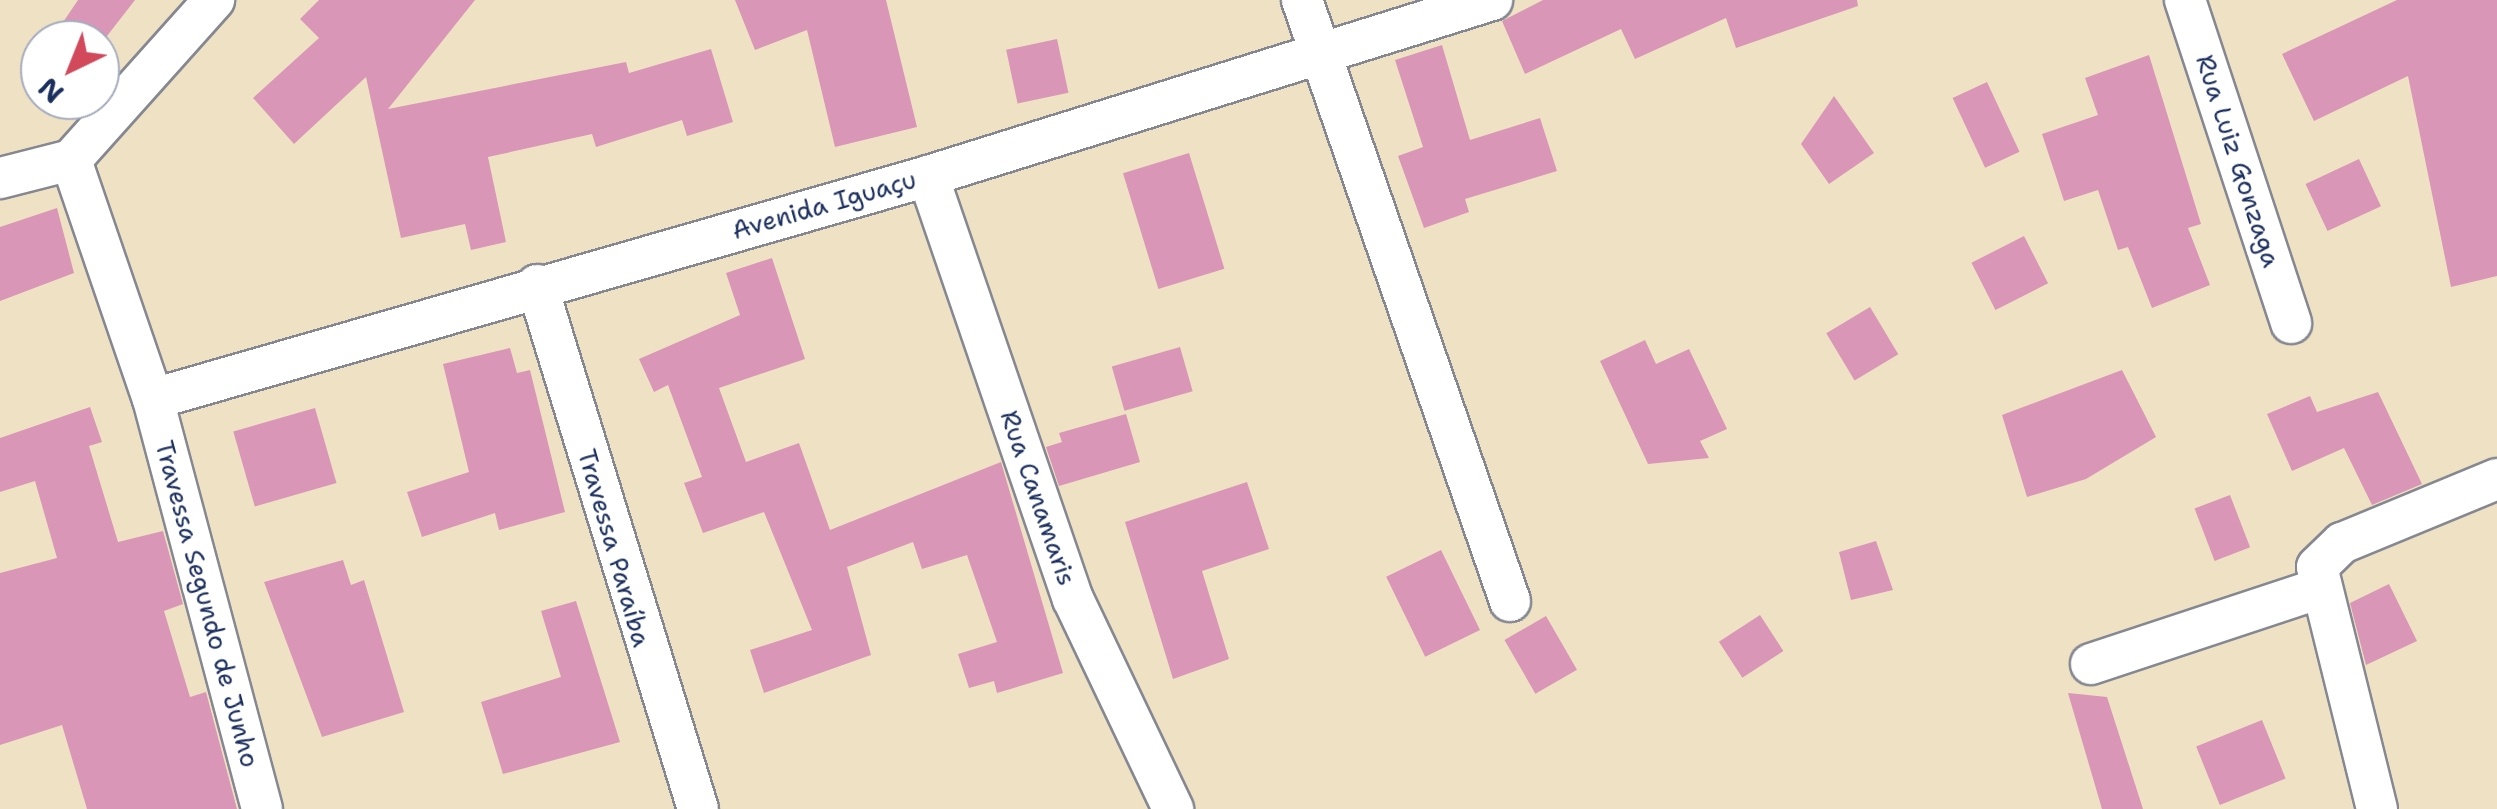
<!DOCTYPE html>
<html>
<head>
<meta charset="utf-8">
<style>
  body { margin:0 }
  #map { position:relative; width:2497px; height:809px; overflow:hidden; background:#efe2c4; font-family:"Shantell Sans",sans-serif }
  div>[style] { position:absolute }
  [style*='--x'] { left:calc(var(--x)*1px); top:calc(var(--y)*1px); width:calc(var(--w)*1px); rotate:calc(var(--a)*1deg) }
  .building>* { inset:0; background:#d996b7; transform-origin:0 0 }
  .roads { filter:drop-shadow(2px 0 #858891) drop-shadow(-2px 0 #858891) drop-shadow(0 2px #858891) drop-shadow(0 -2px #858891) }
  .street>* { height:40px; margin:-20px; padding:0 20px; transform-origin:20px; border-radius:20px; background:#fff }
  span { translate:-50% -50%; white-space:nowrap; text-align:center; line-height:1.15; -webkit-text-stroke:8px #fff; paint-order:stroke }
  .street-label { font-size:25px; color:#1b2f5e }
  .north { position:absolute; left:20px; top:20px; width:100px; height:100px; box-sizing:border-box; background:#fff; border:2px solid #a4acbf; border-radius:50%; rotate:223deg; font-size:28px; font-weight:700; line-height:40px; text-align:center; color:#1b2f5e }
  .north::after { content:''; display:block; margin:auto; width:35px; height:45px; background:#d1495b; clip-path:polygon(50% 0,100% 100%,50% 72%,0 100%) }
</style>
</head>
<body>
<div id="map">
  <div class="building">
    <i style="clip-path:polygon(78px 0,135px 0,100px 45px,51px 40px)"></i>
    <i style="clip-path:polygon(319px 0,475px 0,388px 109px,626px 62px,629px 73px,711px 49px,733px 122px,687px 136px,682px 120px,596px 147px,592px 134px,488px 157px,506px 242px,471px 250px,465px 224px,401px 238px,366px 77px,294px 144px,253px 98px,319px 38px,300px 19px)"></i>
    <i style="clip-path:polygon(735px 0,886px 0,917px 127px,835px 147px,807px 30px,755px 50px)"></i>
    <i style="clip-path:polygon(1543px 0,1857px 0,1858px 6px,1736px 48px,1726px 18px,1635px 59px,1621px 29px,1525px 74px,1502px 21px)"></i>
    <i style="clip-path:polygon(2397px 0,2497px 0,2497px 276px,2451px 287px,2408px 76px,2314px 121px,2282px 54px)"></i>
    <i style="left:1057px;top:39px;width:55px;height:52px;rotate:78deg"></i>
    <i style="clip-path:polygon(1442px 45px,1470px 140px,1540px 118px,1557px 171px,1465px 199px,1469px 212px,1424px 228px,1398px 156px,1423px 147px,1395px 60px)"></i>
    <i style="clip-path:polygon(40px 52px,40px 89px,21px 71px)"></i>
    <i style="clip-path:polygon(2149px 55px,2201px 224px,2188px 228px,2210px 285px,2152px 308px,2128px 247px,2118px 250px,2098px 190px,2064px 201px,2042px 134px,2098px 115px,2085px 78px)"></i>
    <i style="left:1987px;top:82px;width:77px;height:38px;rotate:65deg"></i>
    <i style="clip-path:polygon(1834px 96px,1874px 153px,1829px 184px,1801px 144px)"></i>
    <i style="left:1189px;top:153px;width:121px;height:69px;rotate:73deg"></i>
    <i style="left:2359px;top:159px;width:52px;height:59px;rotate:65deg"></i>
    <i style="clip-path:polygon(57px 208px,74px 273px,0 301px,0 227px)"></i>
    <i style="left:2024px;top:236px;width:53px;height:59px;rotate:63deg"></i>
    <i style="clip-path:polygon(772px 258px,805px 359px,719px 388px,746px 462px,799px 443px,830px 530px,1001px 462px,1063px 673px,997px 693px,994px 681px,969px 688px,958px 654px,997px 642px,967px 555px,922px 569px,913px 542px,847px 567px,871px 655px,764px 693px,750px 650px,812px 630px,764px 512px,703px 533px,684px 483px,702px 477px,668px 385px,654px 392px,639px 359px,740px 315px,726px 273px)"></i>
    <i style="left:1870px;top:307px;width:55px;height:51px;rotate:59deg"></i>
    <i style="clip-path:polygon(1645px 340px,1656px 364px,1689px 349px,1727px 429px,1700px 441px,1709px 458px,1648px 464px,1600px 361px)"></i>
    <i style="left:1180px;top:347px;width:46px;height:71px;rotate:74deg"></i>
    <i style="clip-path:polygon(510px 348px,517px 373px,530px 370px,565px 512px,499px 530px,495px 513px,422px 537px,407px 492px,469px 472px,443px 364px)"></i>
    <i style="clip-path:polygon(2122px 370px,2156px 437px,2086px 479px,2027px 497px,2002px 415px)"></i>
    <i style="clip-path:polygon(2378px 392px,2422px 484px,2372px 505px,2344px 448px,2292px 471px,2267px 414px,2310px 396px,2317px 412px)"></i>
    <i style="clip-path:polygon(90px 407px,102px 442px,89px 446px,118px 542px,163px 531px,183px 604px,164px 611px,190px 697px,206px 692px,237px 809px,87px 809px,62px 725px,0 745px,0 573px,57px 558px,35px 481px,0 492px,0 438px)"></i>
    <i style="left:315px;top:408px;width:78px;height:85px;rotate:74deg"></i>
    <i style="clip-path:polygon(1126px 414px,1140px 462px,1059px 486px,1046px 447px,1062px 442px,1059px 433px)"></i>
    <i style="clip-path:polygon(1247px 482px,1269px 549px,1202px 571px,1229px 659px,1173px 679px,1125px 522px)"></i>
    <i style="left:2230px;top:495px;width:56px;height:38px;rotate:69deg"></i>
    <i style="clip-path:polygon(1876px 541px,1893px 590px,1851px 600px,1839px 552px)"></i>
    <i style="left:1441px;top:550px;width:89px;height:61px;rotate:64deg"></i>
    <i style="clip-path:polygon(343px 560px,351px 585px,364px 580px,404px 712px,322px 737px,264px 582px)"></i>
    <i style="clip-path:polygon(2389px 584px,2417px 641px,2366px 665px,2350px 603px)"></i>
    <i style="clip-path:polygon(576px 601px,620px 742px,503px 774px,481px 702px,561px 677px,541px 611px)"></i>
    <i style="left:1760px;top:615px;width:43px;height:49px;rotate:57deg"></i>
    <i style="left:1546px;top:616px;width:62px;height:48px;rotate:60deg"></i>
    <i style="clip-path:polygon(2068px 693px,2107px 697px,2143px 809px,2102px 809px)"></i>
    <i style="left:2262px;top:720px;width:63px;height:71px;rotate:68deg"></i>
  </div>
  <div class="roads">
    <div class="street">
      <i style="--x:1302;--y:0;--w:636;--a:70.91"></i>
      <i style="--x:2185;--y:0;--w:340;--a:71.8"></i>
      <i style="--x:71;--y:160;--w:253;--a:71.1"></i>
      <i style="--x:153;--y:399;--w:424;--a:75.1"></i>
      <i style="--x:71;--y:160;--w:215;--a:-48.2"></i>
      <i style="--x:928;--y:176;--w:447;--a:71.1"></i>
      <i style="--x:1073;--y:599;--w:233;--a:64.5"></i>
      <i style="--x:0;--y:178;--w:73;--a:-14.2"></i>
      <i style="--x:537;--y:285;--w:548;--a:72.92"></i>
      <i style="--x:153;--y:399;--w:806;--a:-16.05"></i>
      <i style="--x:928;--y:176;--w:591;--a:-17.33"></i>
      <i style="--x:2091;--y:664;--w:236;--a:-18.3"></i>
      <i style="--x:2377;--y:809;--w:249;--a:-103.9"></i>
      <i style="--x:2317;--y:567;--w:35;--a:-44"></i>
      <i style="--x:2342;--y:543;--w:168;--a:-22.4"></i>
    </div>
  </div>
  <div class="street-label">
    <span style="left:2238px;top:161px;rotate:72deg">Rua Luiz Gonzaga</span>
    <span style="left:824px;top:205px;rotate:-16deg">Avenida Iguaçu</span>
    <span style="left:1038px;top:498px;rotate:71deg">Rua Canamaris</span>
    <span style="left:614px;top:548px;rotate:74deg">Travessa Paraíba</span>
    <span style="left:207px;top:604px;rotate:75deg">Travessa Segundo de Junho</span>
  </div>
  <div class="north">N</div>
</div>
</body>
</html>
